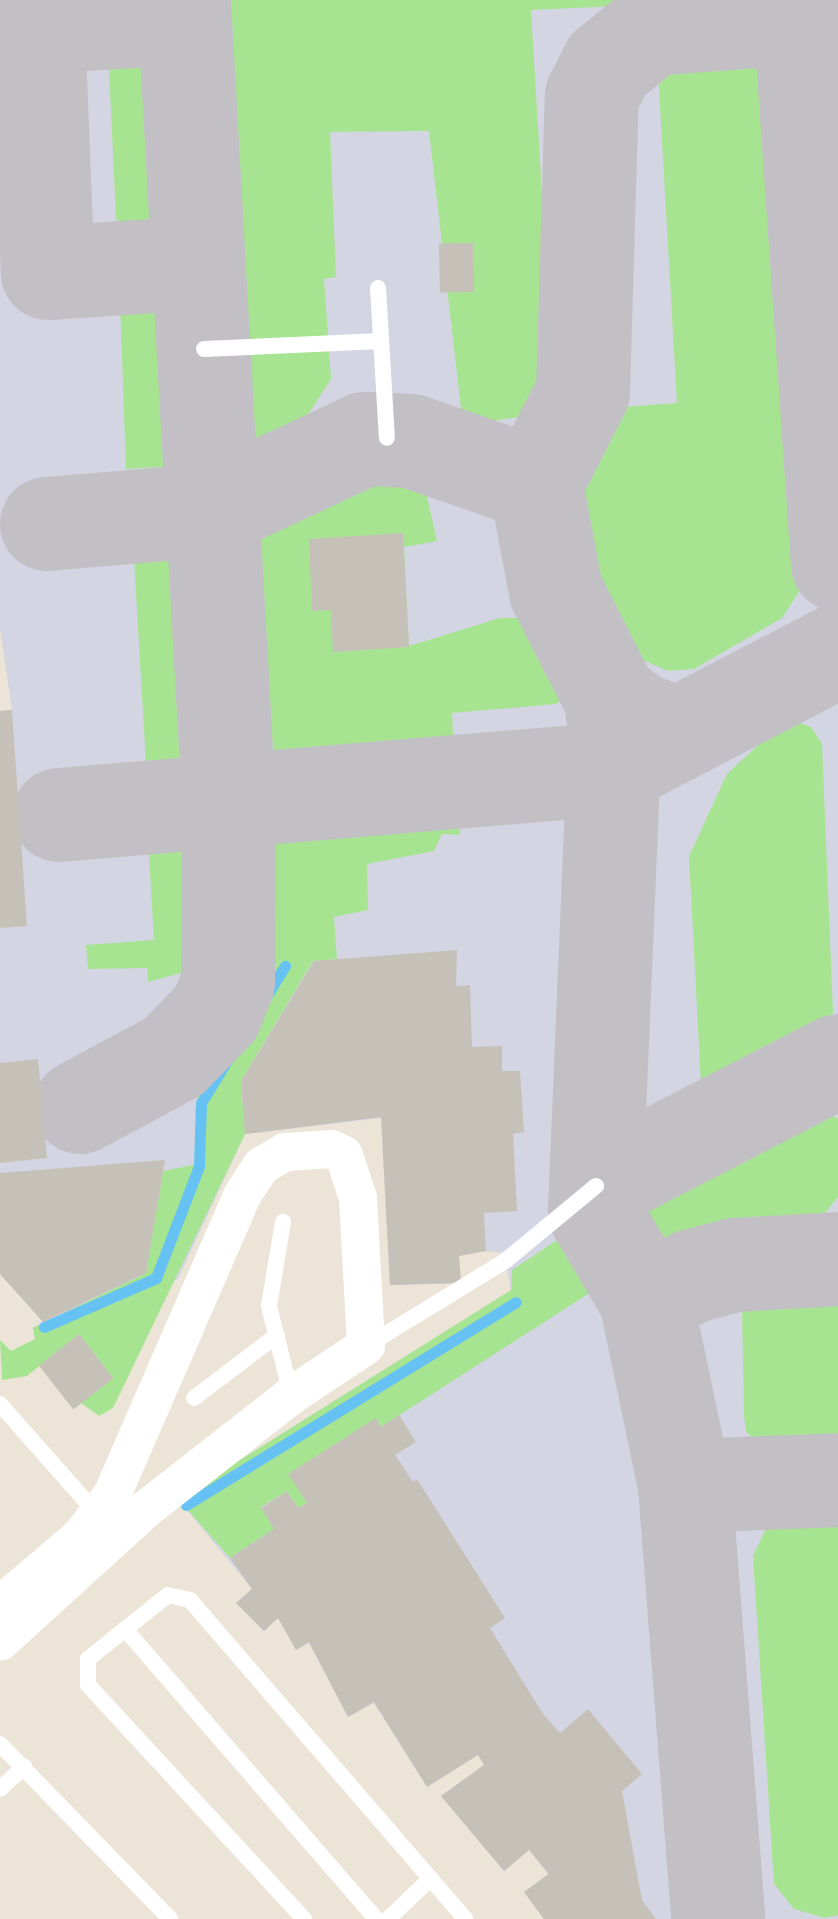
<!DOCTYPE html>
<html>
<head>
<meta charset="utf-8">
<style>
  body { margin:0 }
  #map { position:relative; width:838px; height:1919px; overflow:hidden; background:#ebe4d7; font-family:"Public Sans",sans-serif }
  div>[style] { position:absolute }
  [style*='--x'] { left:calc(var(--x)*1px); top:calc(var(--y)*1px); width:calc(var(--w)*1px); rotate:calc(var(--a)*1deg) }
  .airport>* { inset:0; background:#d3d5e3 }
  .green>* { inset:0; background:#a7e491 }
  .stream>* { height:11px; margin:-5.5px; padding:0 5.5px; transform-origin:5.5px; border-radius:5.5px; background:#65c2f2 }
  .taxiway>* { height:94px; margin:-47px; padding:0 47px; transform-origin:47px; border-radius:47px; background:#c3c0c5 }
  .building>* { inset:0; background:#c6c1b8; transform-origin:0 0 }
  .service>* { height:16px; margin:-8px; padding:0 8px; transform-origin:8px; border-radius:8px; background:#fff }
  .tertiary>* { height:38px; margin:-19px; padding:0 19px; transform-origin:19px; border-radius:19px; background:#fff }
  span { translate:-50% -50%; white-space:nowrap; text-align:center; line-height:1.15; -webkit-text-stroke:7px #fff; paint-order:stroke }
</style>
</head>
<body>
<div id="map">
  <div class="airport">
    <i style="clip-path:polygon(0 0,838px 0,838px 1919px,544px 1919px,524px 1892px,548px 1874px,529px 1850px,504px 1871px,441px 1796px,484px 1765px,478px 1755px,427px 1787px,374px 1703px,348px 1717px,309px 1643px,296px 1650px,278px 1618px,264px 1631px,236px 1603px,252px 1589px,178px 1499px,511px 1290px,504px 1253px,486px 1251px,459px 1256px,461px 1283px,390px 1285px,381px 1118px,245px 1134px,178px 1279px,33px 1328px,43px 1321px,0 1274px,0 711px,12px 710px,0 629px)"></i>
  </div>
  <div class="green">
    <i style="clip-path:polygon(207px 0,749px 0,531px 10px,555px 411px,463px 426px,429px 131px,330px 132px,336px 277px,324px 279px,331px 379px,300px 427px,260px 462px,246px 461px,234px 451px)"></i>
    <i style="clip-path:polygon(825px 0,838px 0,838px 278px)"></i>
    <i style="clip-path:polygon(144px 43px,164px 54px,170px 69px,176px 210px,166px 232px,145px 241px,123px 231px,116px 218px,109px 69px,121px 49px)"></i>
    <i style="clip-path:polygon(759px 47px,780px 58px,793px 87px,813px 555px,808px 578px,782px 618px,694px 669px,668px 671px,602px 642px,567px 575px,569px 464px,608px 408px,677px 403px,658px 71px,681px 48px)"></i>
    <i style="clip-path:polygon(150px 282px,173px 289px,185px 310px,193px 465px,126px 469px,120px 301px)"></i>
    <i style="clip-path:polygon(392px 464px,424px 483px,437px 541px,404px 547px,409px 646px,500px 618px,541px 618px,556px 630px,579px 687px,556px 704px,452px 713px,454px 754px,280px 768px,265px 762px,248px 736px,243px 518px,264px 498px,319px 490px,372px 465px)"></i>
    <i style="clip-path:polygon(146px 537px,187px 537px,201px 550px,209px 764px,146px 764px,134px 559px)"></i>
    <i style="clip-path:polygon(800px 723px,811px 727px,822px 744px,833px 1013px,812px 1041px,702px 1104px,689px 856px,727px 774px,770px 734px)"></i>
    <i style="clip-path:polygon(458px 798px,460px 835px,442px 834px,434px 851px,367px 864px,368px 910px,334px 917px,337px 959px,313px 961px,241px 1081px,245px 1134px,113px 1408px,99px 1416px,81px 1403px,113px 1378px,79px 1334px,27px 1376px,2px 1380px,0 1340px,11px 1351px,35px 1339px,33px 1328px,146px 1273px,163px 1171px,198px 1164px,198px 1095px,172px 1093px,172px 1077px,211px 1045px,254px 979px,261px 956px,266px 817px,281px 809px)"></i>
    <i style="clip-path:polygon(215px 814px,218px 920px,203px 956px,181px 973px,148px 982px,147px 968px,88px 969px,86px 945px,154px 940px,147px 821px)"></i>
    <i style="clip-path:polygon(797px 1097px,838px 1119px,838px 1197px,813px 1228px,785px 1237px,697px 1234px,653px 1246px,630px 1234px,623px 1210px,637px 1187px,761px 1109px)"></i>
    <i style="clip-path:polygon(563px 1236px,579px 1237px,595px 1250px,600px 1277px,588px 1294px,381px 1427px,376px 1419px,289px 1474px,307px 1503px,298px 1508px,287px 1491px,261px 1507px,274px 1529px,230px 1558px,178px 1499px,511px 1290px,512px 1270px)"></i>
    <i style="clip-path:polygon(779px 1284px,810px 1284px,838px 1300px,838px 1441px,802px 1461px,762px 1450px,746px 1431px,744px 1416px,742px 1309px,762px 1286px)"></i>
    <i style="clip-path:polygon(803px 1502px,838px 1515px,838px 1915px,825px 1918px,794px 1909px,774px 1884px,753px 1556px,773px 1514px)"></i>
  </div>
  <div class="stream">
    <i style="--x:44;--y:1327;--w:122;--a:-23.6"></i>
    <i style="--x:156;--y:1278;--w:120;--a:-69"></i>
    <i style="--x:199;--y:1166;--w:63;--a:-88.2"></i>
    <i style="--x:201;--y:1103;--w:161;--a:-58.5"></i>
    <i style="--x:186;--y:1505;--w:387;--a:-31.6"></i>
  </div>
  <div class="taxiway">
    <i style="--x:799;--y:0;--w:566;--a:86.05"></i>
    <i style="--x:38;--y:27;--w:246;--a:87.7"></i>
    <i style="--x:48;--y:273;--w:151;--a:-3.8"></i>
    <i style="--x:0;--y:29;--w:185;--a:-3.4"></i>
    <i style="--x:47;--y:524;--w:167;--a:-4.8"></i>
    <i style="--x:213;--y:510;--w:168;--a:-25"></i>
    <i style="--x:365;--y:439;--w:46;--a:2.5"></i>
    <i style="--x:411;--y:441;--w:132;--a:19"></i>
    <i style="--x:611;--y:699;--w:33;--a:83"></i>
    <i style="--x:615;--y:732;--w:481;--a:92.4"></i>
    <i style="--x:595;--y:1213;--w:100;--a:59.3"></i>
    <i style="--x:646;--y:1299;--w:191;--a:78.2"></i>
    <i style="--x:685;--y:1486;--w:434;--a:85.6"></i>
    <i style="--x:668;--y:730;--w:32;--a:-160"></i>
    <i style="--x:638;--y:719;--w:34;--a:-143"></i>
    <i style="--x:611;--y:699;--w:121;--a:-117"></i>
    <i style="--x:556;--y:591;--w:109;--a:-100.6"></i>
    <i style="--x:536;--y:484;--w:103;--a:-62.9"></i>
    <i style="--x:583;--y:392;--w:296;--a:-88.3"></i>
    <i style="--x:592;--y:96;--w:35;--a:-63"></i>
    <i style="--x:608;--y:65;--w:57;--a:-39.3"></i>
    <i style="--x:652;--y:29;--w:148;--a:-4.3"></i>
    <i style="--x:59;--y:815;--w:554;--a:-4.76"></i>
    <i style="--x:611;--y:769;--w:256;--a:-27.5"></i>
    <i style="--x:80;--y:1107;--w:106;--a:-28.3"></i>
    <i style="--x:173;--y:1057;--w:62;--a:-45.7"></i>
    <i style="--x:216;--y:1013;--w:33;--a:-69"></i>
    <i style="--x:228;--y:982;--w:179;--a:-89.7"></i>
    <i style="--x:229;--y:803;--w:804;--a:-93.21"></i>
    <i style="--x:596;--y:1186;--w:272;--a:-27.3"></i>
    <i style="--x:646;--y:1299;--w:52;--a:-26.1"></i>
    <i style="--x:693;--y:1276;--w:43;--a:-14.7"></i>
    <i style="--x:735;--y:1265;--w:103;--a:-3.3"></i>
    <i style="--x:685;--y:1486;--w:153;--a:-2.2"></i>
  </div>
  <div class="building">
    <i style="left:473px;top:243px;width:49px;height:34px;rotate:89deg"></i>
    <i style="clip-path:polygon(403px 533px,409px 647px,333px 652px,331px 610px,312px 611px,309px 539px)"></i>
    <i style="clip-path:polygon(12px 710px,27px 926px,0 928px,0 711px)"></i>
    <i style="clip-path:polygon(457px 950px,456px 986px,470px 985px,472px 1047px,502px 1046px,502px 1071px,520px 1071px,524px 1132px,513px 1134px,517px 1211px,484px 1213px,486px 1251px,459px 1256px,461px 1283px,390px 1285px,381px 1117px,245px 1134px,241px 1081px,314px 961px)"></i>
    <i style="clip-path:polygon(38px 1059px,47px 1158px,0 1163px,0 1063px)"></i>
    <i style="clip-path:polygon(165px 1160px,146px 1273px,43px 1322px,0 1274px,0 1173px)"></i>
    <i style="left:79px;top:1334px;width:56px;height:51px;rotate:52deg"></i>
    <i style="clip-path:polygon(399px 1415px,416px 1442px,395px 1455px,413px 1482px,417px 1479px,505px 1618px,490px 1628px,543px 1714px,560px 1733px,588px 1709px,642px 1774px,622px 1791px,642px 1900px,656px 1919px,544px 1919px,524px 1892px,549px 1874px,529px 1850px,504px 1871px,441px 1796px,484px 1765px,478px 1755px,427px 1787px,374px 1702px,348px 1717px,309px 1642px,296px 1650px,278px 1618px,264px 1631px,236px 1603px,252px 1589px,230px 1558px,274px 1529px,261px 1508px,287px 1491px,298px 1508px,307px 1503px,288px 1474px,376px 1418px,381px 1427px)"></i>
  </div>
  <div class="service">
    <i style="--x:378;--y:288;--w:150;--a:86.6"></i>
    <i style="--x:204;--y:349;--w:177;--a:-2.6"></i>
    <i style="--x:283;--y:1222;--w:85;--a:99.5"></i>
    <i style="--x:269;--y:1306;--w:91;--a:76"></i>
    <i style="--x:368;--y:1345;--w:161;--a:-31.5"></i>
    <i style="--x:505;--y:1261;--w:118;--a:-39.5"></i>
    <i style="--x:194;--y:1398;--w:104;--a:-37.2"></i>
    <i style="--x:0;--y:1404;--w:147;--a:48.6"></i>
    <i style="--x:125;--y:1629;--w:384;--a:49.1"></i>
    <i style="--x:0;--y:1744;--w:244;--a:45.8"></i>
    <i style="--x:0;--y:1789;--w:33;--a:-43"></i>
    <i style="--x:304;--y:1919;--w:318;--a:-132.7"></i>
    <i style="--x:88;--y:1685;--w:26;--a:-90"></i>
    <i style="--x:88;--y:1659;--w:102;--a:-38.7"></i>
    <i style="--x:168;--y:1595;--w:23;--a:13"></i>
    <i style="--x:190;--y:1600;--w:421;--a:49.2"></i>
    <i style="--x:388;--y:1919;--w:57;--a:-43.6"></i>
  </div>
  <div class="tertiary">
    <i style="--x:0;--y:1605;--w:106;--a:-40.4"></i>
    <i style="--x:81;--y:1536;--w:51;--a:-52.9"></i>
    <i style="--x:112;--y:1495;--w:328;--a:-66.5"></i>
    <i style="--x:243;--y:1194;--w:33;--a:-57"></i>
    <i style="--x:261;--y:1166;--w:28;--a:-30"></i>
    <i style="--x:285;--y:1152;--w:47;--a:-3.7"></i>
    <i style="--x:332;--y:1149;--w:13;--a:27"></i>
    <i style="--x:344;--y:1155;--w:45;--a:72"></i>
    <i style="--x:358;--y:1198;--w:148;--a:86.9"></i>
    <i style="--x:366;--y:1346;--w:89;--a:146.5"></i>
    <i style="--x:292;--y:1395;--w:185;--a:142"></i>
    <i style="--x:146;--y:1509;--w:197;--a:137.7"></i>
  </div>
</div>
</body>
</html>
